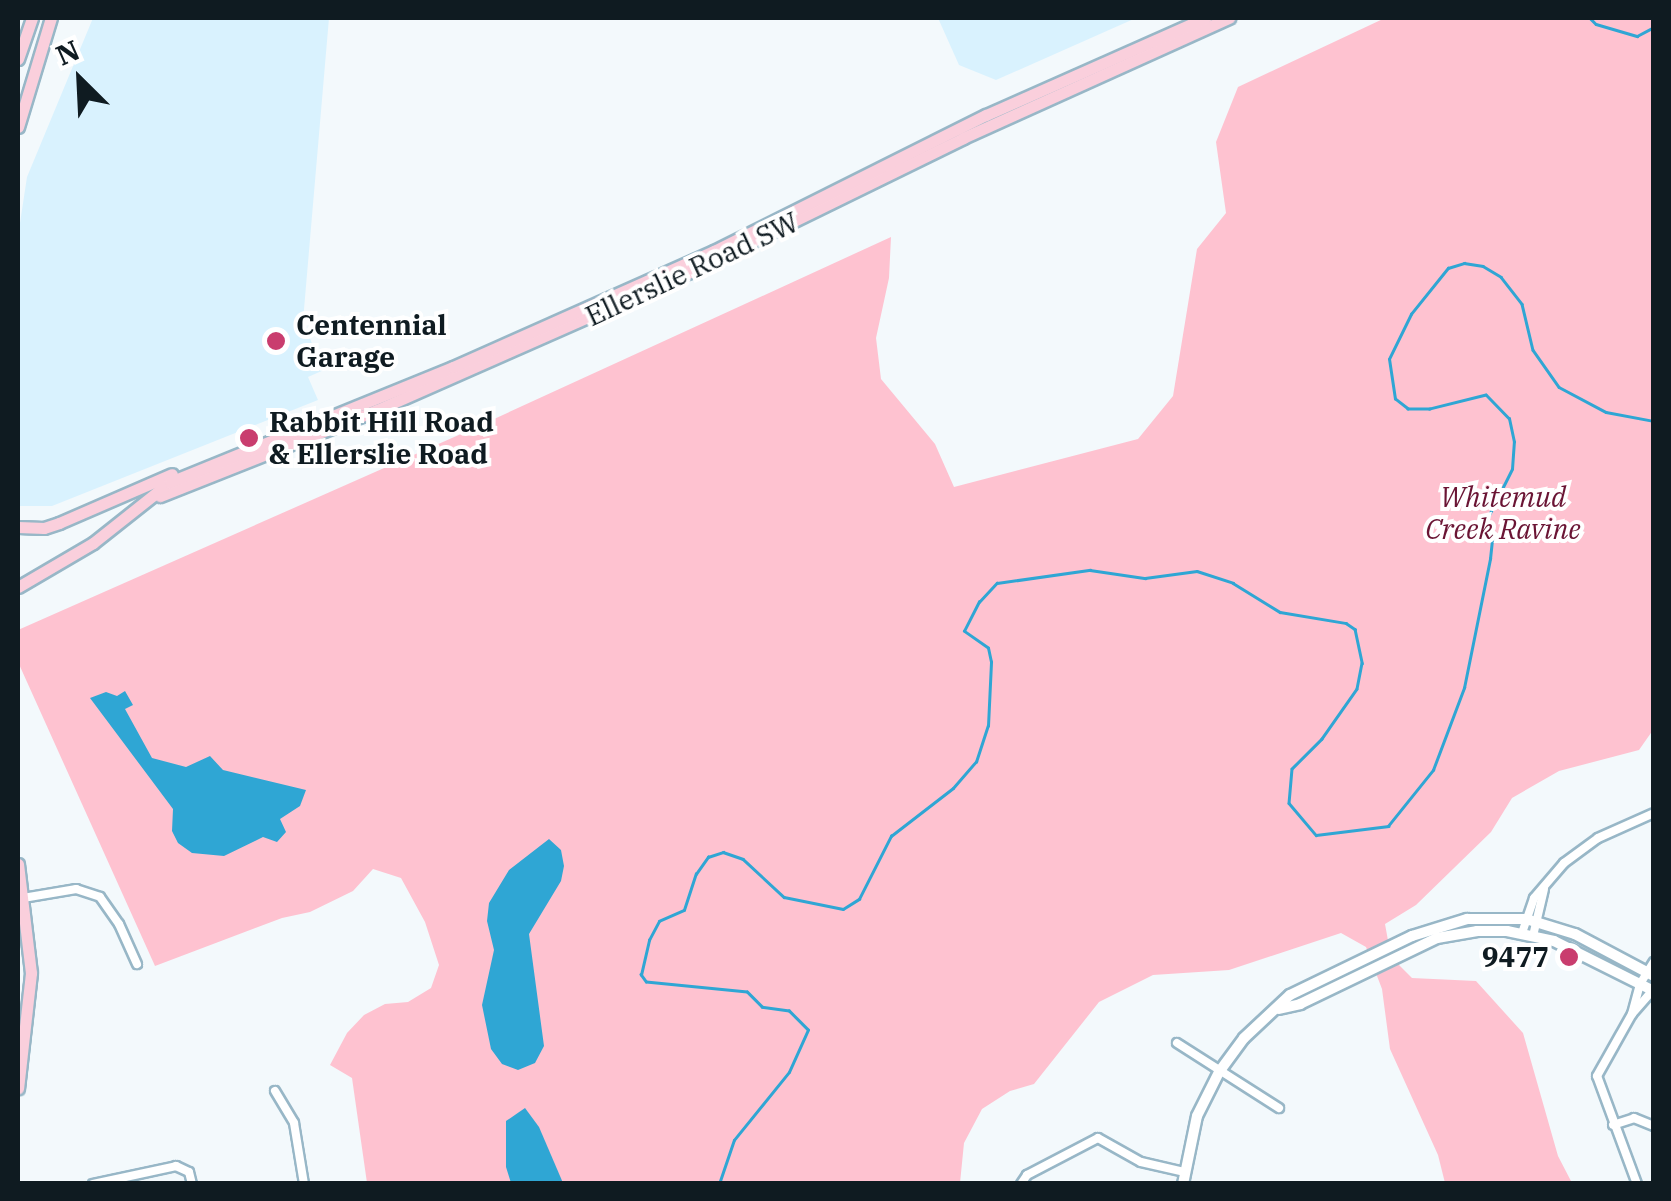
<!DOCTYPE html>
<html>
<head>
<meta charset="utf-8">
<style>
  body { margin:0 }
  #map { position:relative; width:1671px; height:1201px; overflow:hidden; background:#f3f9fc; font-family:"IBM Plex Serif",serif }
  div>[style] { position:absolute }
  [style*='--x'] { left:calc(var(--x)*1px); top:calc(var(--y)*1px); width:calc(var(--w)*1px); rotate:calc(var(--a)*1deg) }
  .built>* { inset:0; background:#d9f2fe }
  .green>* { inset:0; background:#fec2d0 }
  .water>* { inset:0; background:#2fa6d4 }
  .stream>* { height:2.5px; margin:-1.25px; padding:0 1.25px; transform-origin:1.25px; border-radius:1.25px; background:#2fa6d4 }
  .roads { filter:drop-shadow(2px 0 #98b7c7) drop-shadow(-2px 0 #98b7c7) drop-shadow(0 2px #98b7c7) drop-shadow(0 -2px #98b7c7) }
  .minor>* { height:8px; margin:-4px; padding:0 4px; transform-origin:4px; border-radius:4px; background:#fff }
  .tertiary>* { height:10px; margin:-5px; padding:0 5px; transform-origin:5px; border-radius:5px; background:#fff }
  .secondary>* { height:11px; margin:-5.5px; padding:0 5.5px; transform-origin:5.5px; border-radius:5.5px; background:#facfdc }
  .dots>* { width:28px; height:28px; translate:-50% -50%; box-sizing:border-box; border:5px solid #fff; border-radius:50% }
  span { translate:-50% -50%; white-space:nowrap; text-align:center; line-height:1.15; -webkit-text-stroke:8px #fff; paint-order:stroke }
  .street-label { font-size:28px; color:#0f1b21 }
  .poi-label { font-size:28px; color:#0f1b21; font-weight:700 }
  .left { translate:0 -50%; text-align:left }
  .right { translate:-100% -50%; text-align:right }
  .park-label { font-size:28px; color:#6a1434; font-style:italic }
  .frame { position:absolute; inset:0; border:20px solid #0f1b21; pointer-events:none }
  .north { position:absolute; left:30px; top:30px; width:100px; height:100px; -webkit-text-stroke:8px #fff; paint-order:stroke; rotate:336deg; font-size:28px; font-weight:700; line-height:40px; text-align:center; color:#0f1b21 }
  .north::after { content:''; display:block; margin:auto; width:35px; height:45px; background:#0f1b21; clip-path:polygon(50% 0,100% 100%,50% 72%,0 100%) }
</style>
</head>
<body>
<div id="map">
  <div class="built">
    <i style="clip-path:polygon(93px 18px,329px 18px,303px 321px,319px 361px,333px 366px,308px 377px,318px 400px,52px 506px,18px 506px,18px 236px,27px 177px)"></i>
    <i style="clip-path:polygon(938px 18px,1136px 18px,996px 80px,959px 65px)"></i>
  </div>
  <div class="green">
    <i style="clip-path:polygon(1385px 18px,1653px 18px,1653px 730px,1639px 750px,1559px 771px,1512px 798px,1491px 832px,1416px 905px,1385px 924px,1391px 957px,1412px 978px,1476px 981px,1523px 1033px,1558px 1156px,1572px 1183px,1445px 1183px,1438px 1155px,1390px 1049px,1382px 989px,1366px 947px,1341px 933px,1229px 970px,1153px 975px,1099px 1002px,1034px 1084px,1010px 1091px,982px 1109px,964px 1143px,960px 1183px,367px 1183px,352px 1078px,330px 1065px,347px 1033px,364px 1015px,385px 1004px,408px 1002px,431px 988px,439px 965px,425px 922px,401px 878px,373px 869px,353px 891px,310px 912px,282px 918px,155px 966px,18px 662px,18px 630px,470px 430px,891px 237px,889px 278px,876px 338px,881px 379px,935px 444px,954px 487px,1138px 439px,1173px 396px,1197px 249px,1226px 213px,1216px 142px,1238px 87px)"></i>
  </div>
  <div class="water">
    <i style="clip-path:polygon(125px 691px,133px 705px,125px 709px,152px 758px,186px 767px,210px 756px,223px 770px,306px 790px,300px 806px,280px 819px,286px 832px,277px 842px,263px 837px,224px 856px,192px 853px,178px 843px,172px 831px,173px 809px,90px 698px,106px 692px,117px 696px)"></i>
    <i style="clip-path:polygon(549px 839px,561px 850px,564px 866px,561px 881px,529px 934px,544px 1046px,535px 1063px,518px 1070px,502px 1064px,491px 1049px,482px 1005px,494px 950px,487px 921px,489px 903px,509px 870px)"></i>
    <i style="clip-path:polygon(525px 1108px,539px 1127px,563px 1183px,511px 1183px,506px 1167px,506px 1121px)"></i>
  </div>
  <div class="stream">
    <i style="--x:1590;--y:18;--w:8;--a:45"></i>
    <i style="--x:1596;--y:24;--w:43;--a:16.3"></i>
    <i style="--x:1637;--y:36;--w:19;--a:-28"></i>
    <i style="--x:719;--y:1184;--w:46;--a:-71.2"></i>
    <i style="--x:734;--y:1140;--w:87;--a:-51"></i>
    <i style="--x:789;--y:1072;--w:46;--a:-65.7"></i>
    <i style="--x:808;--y:1030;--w:27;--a:-135"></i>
    <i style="--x:789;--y:1011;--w:27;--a:-172"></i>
    <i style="--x:762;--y:1007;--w:21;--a:-135"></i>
    <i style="--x:747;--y:992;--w:101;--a:-174.3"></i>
    <i style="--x:646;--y:982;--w:9;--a:-126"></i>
    <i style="--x:641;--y:975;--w:36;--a:-77"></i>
    <i style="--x:649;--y:940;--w:21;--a:-62"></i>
    <i style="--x:659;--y:921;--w:27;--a:-24"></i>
    <i style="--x:684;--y:910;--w:38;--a:-72"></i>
    <i style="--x:696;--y:874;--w:21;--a:-55"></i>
    <i style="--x:708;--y:857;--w:16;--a:-18"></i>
    <i style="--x:723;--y:852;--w:21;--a:19"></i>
    <i style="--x:743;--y:859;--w:56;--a:42.8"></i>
    <i style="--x:784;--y:897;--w:60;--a:11.5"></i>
    <i style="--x:843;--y:909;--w:19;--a:-32"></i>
    <i style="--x:859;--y:899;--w:71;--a:-63.1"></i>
    <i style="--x:891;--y:836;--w:78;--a:-37.7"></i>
    <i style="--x:953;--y:788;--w:35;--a:-49"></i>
    <i style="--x:976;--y:762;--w:38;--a:-72"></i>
    <i style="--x:988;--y:726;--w:64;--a:-87.3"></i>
    <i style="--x:991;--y:662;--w:14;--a:-102"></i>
    <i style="--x:988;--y:648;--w:29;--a:-145"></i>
    <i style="--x:964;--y:631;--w:33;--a:-63"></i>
    <i style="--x:979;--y:602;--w:26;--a:-47"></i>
    <i style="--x:997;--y:583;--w:94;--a:-8"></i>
    <i style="--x:1090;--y:570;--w:56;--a:8.3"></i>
    <i style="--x:1145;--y:578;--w:52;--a:-7.7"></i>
    <i style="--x:1197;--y:571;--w:38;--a:18"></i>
    <i style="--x:1233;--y:583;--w:55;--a:31.7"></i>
    <i style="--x:1280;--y:612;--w:67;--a:9.5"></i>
    <i style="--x:1346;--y:623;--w:11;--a:34"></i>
    <i style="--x:1355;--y:629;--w:35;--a:78"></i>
    <i style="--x:1362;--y:663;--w:26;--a:101"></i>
    <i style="--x:1357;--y:689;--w:61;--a:125"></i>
    <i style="--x:1322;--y:739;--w:42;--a:135"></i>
    <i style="--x:1292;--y:769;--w:34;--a:95"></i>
    <i style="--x:1289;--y:803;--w:42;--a:49.8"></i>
    <i style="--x:1316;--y:835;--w:73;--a:-7.1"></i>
    <i style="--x:1388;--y:826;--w:72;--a:-51.2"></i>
    <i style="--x:1433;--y:770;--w:88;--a:-69.3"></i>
    <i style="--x:1464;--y:688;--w:132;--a:-78.6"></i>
    <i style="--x:1490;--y:559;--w:20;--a:-84"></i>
    <i style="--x:1492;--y:539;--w:17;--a:-114"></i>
    <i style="--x:1485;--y:523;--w:60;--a:-63.4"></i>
    <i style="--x:1512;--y:469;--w:27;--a:-86"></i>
    <i style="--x:1514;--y:442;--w:24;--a:-102"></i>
    <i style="--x:1509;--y:419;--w:33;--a:-134"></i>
    <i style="--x:1486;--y:395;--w:58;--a:166"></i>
    <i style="--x:1430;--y:409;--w:22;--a:180"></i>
    <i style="--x:1408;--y:409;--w:16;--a:-142"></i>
    <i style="--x:1395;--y:399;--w:40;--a:-98.5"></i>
    <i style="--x:1389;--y:359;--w:50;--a:-63.9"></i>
    <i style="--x:1411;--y:314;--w:59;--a:-51.2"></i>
    <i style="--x:1448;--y:268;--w:17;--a:-17"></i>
    <i style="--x:1464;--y:263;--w:19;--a:9"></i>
    <i style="--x:1483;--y:266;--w:21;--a:31"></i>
    <i style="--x:1501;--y:277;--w:34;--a:52"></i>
    <i style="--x:1522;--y:304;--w:47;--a:76.6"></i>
    <i style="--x:1533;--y:350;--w:45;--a:54.9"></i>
    <i style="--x:1559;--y:387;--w:53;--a:28"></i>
    <i style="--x:1606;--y:412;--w:49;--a:10.6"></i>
  </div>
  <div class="roads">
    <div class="minor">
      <i style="--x:23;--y:898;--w:54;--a:-9.6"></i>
      <i style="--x:76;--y:889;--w:25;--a:18"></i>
      <i style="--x:100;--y:897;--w:33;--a:55"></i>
      <i style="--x:119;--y:924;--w:44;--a:65.8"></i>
      <i style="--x:1522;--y:933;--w:37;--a:-71"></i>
      <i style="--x:1534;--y:898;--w:46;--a:-49.4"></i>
      <i style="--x:1564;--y:863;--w:42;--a:-36.3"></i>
      <i style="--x:1598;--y:838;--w:61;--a:-24.1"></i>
      <i style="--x:1533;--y:936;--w:48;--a:-76.8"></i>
      <i style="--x:1632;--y:1014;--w:33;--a:-49"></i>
      <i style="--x:1177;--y:1043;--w:121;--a:32.5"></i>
      <i style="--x:275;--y:1091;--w:37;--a:59"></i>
      <i style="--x:294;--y:1123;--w:62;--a:80.7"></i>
      <i style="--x:1613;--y:1125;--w:22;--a:-18"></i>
      <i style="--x:1634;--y:1118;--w:22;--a:22"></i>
      <i style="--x:93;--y:1184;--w:85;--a:-12.2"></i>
      <i style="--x:176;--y:1166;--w:14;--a:25"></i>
      <i style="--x:189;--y:1172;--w:12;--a:76"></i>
      <i style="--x:1021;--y:1184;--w:11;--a:-56"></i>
      <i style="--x:1027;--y:1175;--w:80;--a:-27.5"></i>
      <i style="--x:1098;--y:1138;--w:49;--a:29.2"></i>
      <i style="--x:1141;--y:1162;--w:44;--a:13.1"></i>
      <i style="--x:1637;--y:1184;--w:115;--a:-110.3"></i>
      <i style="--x:1597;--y:1076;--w:71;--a:-60.6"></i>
      <i style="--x:1632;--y:1014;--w:31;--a:-75"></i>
      <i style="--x:1640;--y:984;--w:26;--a:-58"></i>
    </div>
    <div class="tertiary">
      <i style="--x:1279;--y:1009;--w:22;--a:-13"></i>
      <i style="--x:1300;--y:1004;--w:152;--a:-25.7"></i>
      <i style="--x:1437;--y:938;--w:41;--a:-9.9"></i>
      <i style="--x:1477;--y:931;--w:30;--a:0"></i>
      <i style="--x:1507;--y:931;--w:48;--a:12"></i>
      <i style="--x:1554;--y:941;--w:112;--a:26.6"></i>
      <i style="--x:1183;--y:1184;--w:69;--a:-78.4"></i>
      <i style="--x:1197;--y:1116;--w:49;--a:-63.4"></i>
      <i style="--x:1219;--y:1072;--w:42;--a:-53.7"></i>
      <i style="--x:1244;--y:1038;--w:63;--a:-43.1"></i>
      <i style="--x:1290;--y:995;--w:136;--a:-25.8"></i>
      <i style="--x:1412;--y:936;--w:58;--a:-17.2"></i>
      <i style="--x:1467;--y:919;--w:59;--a:0"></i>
      <i style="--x:1526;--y:919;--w:51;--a:17"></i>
      <i style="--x:1575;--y:934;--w:89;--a:28"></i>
    </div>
    <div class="secondary">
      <i style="--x:18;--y:59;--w:43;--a:-71.1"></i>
      <i style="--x:18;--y:127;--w:114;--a:-73.2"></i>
      <i style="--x:160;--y:496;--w:233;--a:-21.6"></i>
      <i style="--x:377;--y:410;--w:342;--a:-23.8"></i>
      <i style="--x:690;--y:272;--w:304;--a:-26.1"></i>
      <i style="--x:963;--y:138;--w:292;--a:-24.3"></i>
      <i style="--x:18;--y:527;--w:26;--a:2"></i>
      <i style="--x:44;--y:528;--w:16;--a:-18"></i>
      <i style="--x:59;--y:523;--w:123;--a:-23.4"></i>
      <i style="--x:18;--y:587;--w:87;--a:-30.4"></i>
      <i style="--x:93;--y:543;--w:98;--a:-38.4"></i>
      <i style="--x:170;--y:482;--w:305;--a:-22.1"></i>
      <i style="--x:453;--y:367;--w:286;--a:-24"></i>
      <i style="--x:714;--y:251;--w:304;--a:-26.6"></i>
      <i style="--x:986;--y:115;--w:240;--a:-23.9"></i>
      <i style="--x:18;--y:864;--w:110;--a:83.2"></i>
      <i style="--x:31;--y:973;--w:116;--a:96.4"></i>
    </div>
  </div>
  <div class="dots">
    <i style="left:276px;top:341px;background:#c93d6e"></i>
    <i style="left:249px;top:438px;background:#c93d6e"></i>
    <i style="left:1569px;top:957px;background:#c93d6e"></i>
  </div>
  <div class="street-label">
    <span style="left:692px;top:269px;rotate:-25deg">Ellerslie Road SW</span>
  </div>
  <div class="poi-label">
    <span class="left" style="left:296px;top:341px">Centennial<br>Garage</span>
    <span class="left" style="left:269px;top:438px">Rabbit Hill Road<br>&amp; Ellerslie Road</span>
    <span class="right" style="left:1549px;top:957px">9477</span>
  </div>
  <div class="park-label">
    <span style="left:1503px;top:513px">Whitemud<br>Creek Ravine</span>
  </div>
  <div class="frame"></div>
  <div class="north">N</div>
</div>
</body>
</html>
